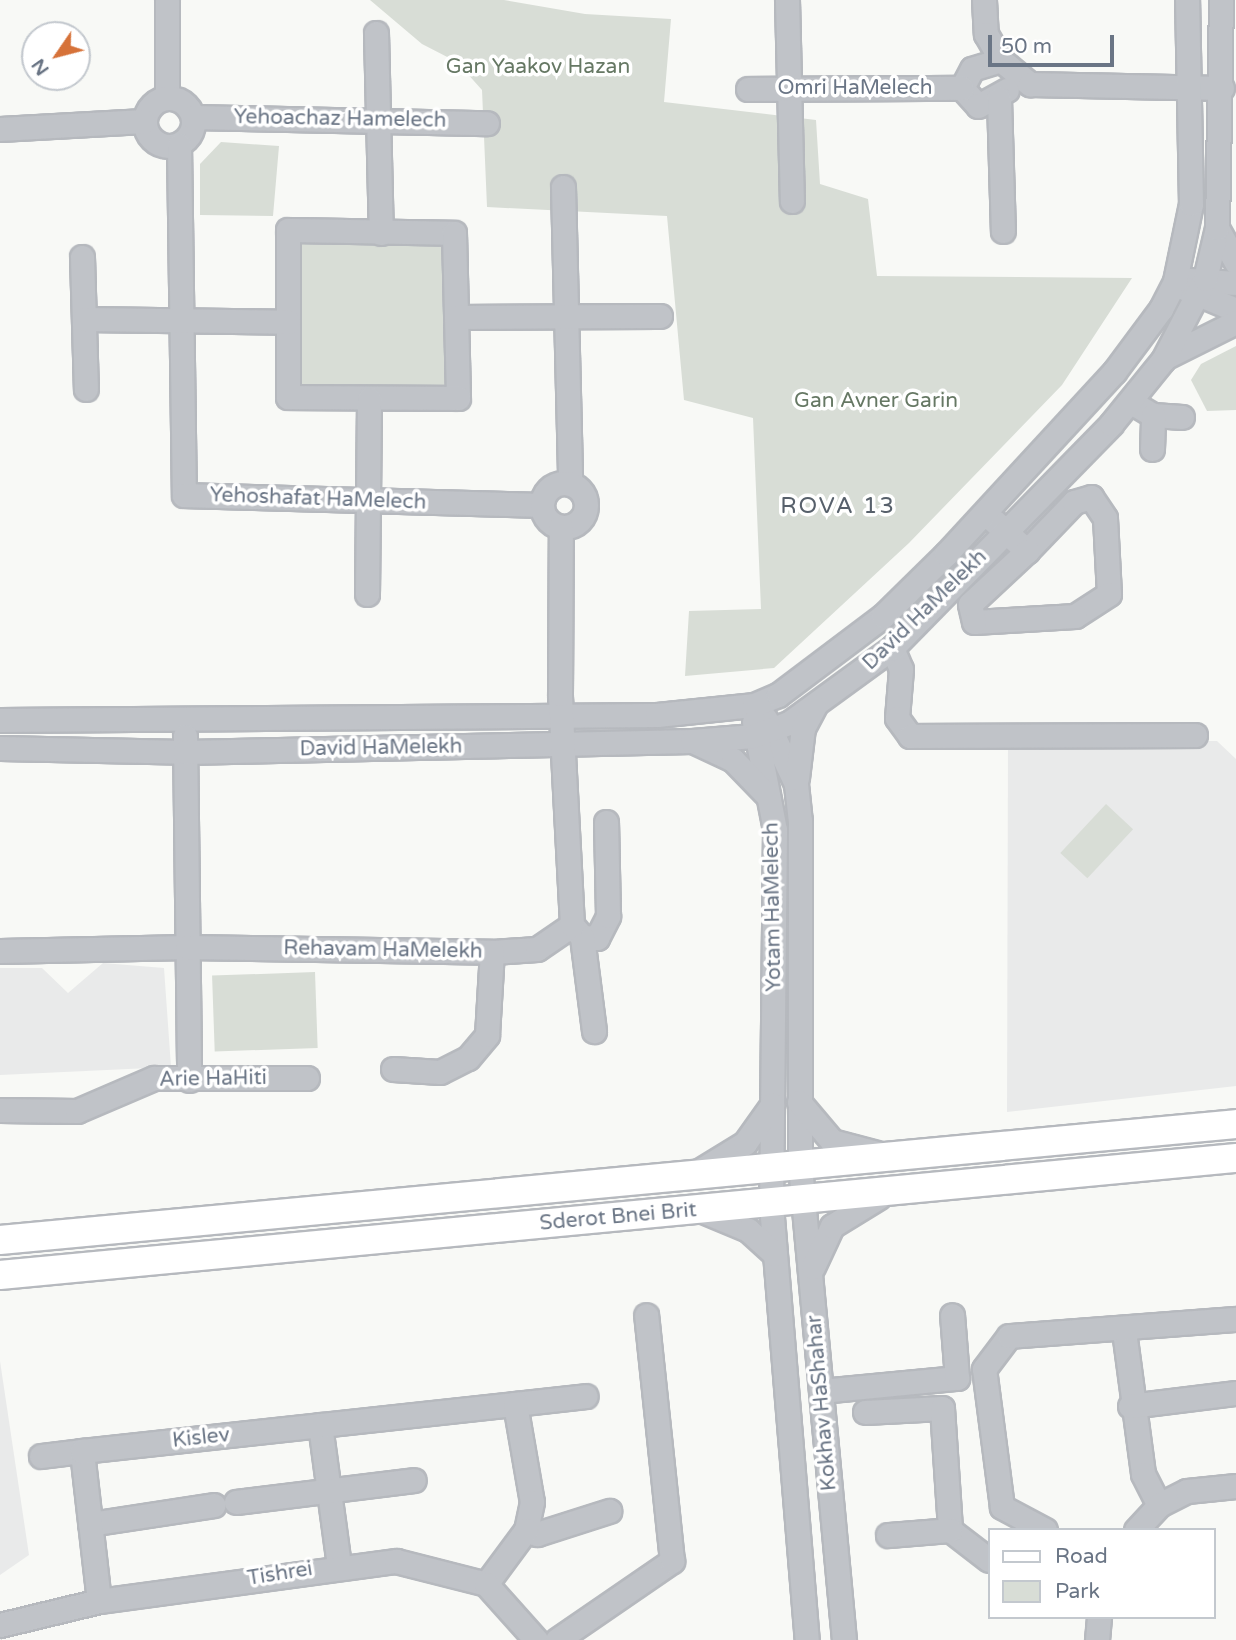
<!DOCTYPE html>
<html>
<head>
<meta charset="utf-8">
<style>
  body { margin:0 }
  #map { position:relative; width:1236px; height:1640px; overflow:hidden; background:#f8f9f6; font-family:"Varela Round",sans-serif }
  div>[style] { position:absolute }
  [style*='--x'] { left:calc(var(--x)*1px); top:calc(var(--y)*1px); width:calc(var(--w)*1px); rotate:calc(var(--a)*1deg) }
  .built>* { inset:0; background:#e9eaea }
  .green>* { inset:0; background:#d8ddd6; transform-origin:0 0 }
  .roads { filter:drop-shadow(2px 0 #b6b9be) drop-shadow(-2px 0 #b6b9be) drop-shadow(0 2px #b6b9be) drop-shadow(0 -2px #b6b9be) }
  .minor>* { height:23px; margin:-11.5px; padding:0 11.5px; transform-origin:11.5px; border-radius:11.5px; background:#c0c3c8 }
  .minor>.ring { margin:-11.5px; padding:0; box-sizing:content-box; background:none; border:23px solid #c0c3c8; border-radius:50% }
  .major>* { height:28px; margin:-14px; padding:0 14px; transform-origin:14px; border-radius:14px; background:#fff }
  span { translate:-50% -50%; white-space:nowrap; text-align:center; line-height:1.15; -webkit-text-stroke:7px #fff; paint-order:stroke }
  .park-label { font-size:21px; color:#667864 }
  .street-label { font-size:21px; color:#6a7585 }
  .neighbourhood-label { font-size:23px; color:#57606b; letter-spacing:2px }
  .legend { position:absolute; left:988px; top:1528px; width:228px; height:91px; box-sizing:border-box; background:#fff; border:2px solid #c3c8ce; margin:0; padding:9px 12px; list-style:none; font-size:21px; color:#6a7585 }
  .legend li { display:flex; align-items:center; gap:14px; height:35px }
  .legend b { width:35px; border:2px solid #c3c8ce }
  .north { position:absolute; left:21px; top:21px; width:70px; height:70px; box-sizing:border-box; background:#fff; border:2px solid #c3c8ce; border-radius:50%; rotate:235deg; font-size:19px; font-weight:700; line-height:28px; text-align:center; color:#6a7585 }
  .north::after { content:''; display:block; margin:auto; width:24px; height:32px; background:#d67239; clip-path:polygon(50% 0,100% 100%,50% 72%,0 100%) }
  .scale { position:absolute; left:988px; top:35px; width:126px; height:32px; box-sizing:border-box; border:4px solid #6a7585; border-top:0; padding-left:9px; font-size:21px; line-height:24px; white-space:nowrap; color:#6a7585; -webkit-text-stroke:5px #fff; paint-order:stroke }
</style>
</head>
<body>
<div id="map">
  <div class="built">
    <i style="clip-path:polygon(1008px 741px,1217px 741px,1236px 759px,1236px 1086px,1007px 1112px)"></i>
    <i style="clip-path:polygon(103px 963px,164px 968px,171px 1067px,0 1075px,0 968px,42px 968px,68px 993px)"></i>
    <i style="clip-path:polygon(0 1361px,29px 1555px,0 1575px)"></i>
  </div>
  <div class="green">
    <i style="clip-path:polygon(370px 0,504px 0,585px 14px,671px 19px,664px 102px,816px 120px,820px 184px,868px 199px,877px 276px,1132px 278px,1062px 385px,909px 543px,774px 668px,685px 676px,689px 611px,761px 609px,753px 418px,684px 400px,667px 216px,487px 207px,482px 90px,457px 62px,422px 44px)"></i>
    <i style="clip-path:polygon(221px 142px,279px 146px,273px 216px,200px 215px,200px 164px)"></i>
    <i style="left:300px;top:242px;width:145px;height:147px"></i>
    <i style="clip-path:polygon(1236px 346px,1236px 410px,1207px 411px,1191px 380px,1201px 364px)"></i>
    <i style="left:1106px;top:804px;width:37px;height:67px;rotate:43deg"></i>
    <i style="left:315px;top:972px;width:76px;height:103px;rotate:88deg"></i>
  </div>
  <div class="roads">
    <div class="minor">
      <i style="--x:167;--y:0;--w:98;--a:90"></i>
      <i style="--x:787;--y:0;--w:201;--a:88.6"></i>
      <i style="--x:984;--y:0;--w:34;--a:87"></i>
      <i style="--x:986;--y:34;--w:30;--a:60"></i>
      <i style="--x:1001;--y:60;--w:38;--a:40"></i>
      <i style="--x:1030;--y:84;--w:192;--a:1.2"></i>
      <i style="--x:376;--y:33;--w:200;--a:88.6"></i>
      <i style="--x:1001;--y:60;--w:30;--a:163"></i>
      <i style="--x:972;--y:69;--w:21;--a:118"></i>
      <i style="--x:962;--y:88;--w:24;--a:48"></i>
      <i style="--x:978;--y:106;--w:33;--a:-29"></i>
      <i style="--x:748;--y:89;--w:214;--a:-0.3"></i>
      <i class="ring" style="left:145px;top:98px;width:25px;height:25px"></i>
      <i style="--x:999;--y:99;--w:132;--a:88.3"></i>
      <i style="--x:193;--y:117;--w:294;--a:1.2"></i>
      <i style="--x:0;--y:129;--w:144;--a:-3.2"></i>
      <i style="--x:179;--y:145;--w:350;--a:89.2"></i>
      <i style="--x:184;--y:495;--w:357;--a:1.6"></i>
      <i style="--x:563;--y:187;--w:297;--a:88.6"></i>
      <i style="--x:1217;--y:228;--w:39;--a:61"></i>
      <i style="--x:288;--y:230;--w:166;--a:1"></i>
      <i style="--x:454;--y:233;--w:165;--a:88.6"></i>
      <i style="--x:458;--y:398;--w:170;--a:-179.7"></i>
      <i style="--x:288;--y:397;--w:167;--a:-90"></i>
      <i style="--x:82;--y:257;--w:132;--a:88.3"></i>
      <i style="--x:1189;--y:280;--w:47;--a:3.7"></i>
      <i style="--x:1186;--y:289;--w:54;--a:22.8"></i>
      <i style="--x:456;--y:317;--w:204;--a:-0.3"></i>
      <i style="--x:84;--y:319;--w:204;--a:0.8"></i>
      <i style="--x:1168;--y:356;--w:76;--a:-26.6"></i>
      <i style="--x:1131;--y:402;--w:26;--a:31"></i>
      <i style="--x:1153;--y:415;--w:29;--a:4"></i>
      <i style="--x:1152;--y:449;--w:34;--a:-88"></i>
      <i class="ring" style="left:542px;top:483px;width:21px;height:21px"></i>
      <i style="--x:994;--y:521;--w:45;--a:42.3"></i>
      <i style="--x:1027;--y:551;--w:68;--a:-46.2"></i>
      <i style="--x:1074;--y:502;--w:18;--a:-16"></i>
      <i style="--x:1091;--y:497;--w:25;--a:56"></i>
      <i style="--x:1105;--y:518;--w:76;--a:87"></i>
      <i style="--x:1109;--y:594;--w:40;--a:147.1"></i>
      <i style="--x:1075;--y:616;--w:101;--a:176.6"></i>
      <i style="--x:974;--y:622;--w:18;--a:-103"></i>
      <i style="--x:970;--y:604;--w:78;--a:-42.9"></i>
      <i style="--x:367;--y:594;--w:195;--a:-89.4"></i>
      <i style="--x:892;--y:648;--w:23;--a:67"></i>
      <i style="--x:901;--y:669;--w:49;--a:94.7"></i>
      <i style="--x:897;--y:718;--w:22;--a:54"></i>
      <i style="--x:910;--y:736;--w:285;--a:-0.2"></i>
      <i style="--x:765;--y:718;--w:73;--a:64.8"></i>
      <i style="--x:796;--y:784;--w:37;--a:84"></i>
      <i style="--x:800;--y:821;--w:345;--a:90"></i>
      <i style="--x:800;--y:1166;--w:476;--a:84.7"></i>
      <i style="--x:0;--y:720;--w:657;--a:-0.44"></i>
      <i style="--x:657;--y:715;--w:98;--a:-5.9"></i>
      <i style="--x:754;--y:705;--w:26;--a:-23"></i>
      <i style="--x:778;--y:695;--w:131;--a:-37"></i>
      <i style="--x:883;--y:616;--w:88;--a:-44.5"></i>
      <i style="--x:946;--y:554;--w:248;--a:-47.3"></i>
      <i style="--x:1114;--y:372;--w:79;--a:-53.3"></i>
      <i style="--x:1161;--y:309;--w:31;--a:-63"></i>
      <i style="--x:1175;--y:281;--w:79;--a:-78.3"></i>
      <i style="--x:1191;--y:204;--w:204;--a:-91.1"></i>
      <i style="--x:754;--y:722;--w:110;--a:79"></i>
      <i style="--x:775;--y:830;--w:375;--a:90.6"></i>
      <i style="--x:771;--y:1205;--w:436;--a:85.3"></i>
      <i style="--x:185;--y:736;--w:344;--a:89.3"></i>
      <i style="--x:695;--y:742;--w:42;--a:25.3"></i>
      <i style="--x:733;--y:760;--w:46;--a:45.9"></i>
      <i style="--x:0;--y:748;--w:185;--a:1.2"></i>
      <i style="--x:185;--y:752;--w:507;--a:-1.24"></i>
      <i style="--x:692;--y:741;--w:61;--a:-4.7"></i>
      <i style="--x:753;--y:736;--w:38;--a:-20"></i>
      <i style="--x:789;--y:723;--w:127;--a:-36.1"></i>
      <i style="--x:892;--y:648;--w:313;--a:-45.6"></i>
      <i style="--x:1111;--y:424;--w:82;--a:-50.9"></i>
      <i style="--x:1163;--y:360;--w:91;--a:-62.6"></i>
      <i style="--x:1205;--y:279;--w:52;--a:-76.8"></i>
      <i style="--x:1217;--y:228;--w:228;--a:-89"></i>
      <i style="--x:797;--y:778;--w:50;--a:-83.2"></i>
      <i style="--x:803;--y:728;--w:24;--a:-62"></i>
      <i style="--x:572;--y:925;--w:16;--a:50"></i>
      <i style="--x:582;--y:937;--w:15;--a:4"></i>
      <i style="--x:597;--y:938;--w:25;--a:-63"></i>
      <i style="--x:608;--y:916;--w:94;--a:-91.2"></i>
      <i style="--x:582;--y:937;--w:95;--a:82.7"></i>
      <i style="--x:0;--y:951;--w:187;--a:-1.2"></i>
      <i style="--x:187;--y:947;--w:305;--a:0.9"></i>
      <i style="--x:492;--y:952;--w:45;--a:-3.8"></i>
      <i style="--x:537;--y:949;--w:42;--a:-34.4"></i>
      <i style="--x:572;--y:925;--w:231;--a:-93"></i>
      <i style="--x:560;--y:694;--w:167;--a:-89.7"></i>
      <i style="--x:393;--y:1069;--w:47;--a:3.7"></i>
      <i style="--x:440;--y:1072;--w:31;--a:-27"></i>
      <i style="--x:468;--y:1058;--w:30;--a:-50"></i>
      <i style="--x:487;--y:1035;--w:83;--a:-86.6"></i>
      <i style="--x:799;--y:1102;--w:51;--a:49.8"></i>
      <i style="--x:832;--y:1141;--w:47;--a:14.9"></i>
      <i style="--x:0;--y:1110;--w:77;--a:0.7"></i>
      <i style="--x:77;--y:1111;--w:84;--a:-23.2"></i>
      <i style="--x:154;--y:1078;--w:153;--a:0"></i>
      <i style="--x:699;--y:1171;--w:54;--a:-31.3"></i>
      <i style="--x:745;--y:1143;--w:47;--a:-54.6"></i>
      <i style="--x:700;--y:1210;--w:52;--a:22.6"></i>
      <i style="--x:748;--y:1230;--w:36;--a:42"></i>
      <i style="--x:813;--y:1267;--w:45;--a:-65.1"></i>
      <i style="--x:832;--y:1226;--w:55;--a:-31.7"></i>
      <i style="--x:1124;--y:1331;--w:144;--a:82.4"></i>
      <i style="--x:1143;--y:1474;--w:35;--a:63"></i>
      <i style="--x:821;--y:1391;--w:137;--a:-5.5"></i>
      <i style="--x:957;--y:1378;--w:63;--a:-94.5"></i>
      <i style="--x:515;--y:1404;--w:71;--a:-6.4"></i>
      <i style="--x:1130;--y:1406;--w:107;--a:-7"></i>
      <i style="--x:865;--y:1412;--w:77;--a:-3"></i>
      <i style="--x:942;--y:1408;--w:122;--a:86.2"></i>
      <i style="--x:950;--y:1530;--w:49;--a:37.6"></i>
      <i style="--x:320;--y:1425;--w:141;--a:82.3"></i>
      <i style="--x:41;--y:1456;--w:41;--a:-7"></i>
      <i style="--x:236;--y:1502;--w:179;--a:-7"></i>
      <i style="--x:90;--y:1524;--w:125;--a:-8.7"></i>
      <i style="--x:526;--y:1530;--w:12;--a:20"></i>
      <i style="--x:537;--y:1534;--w:76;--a:-17.7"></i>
      <i style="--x:1045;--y:1530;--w:49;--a:-151.9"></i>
      <i style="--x:1002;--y:1507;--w:139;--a:-97.4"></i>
      <i style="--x:984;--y:1369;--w:41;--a:-52.9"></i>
      <i style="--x:1009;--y:1336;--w:228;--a:-4.3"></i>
      <i style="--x:1136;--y:1530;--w:34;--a:-47"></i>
      <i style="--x:1159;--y:1505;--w:31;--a:-27"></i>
      <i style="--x:1187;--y:1491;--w:49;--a:-5.8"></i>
      <i style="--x:888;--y:1535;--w:62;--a:-4.6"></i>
      <i style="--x:99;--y:1601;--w:151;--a:-96.5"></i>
      <i style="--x:82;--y:1451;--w:436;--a:-6.2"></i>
      <i style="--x:515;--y:1404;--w:99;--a:80.2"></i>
      <i style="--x:532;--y:1502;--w:29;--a:102"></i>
      <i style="--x:526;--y:1530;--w:67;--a:126.5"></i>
      <i style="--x:0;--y:1625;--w:102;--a:-13.6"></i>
      <i style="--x:99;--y:1601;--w:300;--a:-7.7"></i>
      <i style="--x:396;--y:1561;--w:93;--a:14.3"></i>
      <i style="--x:486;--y:1584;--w:75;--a:48.2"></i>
      <i style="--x:557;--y:1640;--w:140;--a:-34.5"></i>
      <i style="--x:672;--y:1561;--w:247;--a:-96"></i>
      <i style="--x:1097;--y:1640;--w:23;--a:-85"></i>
    </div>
    <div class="major">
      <i style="--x:0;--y:1240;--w:1241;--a:-5.36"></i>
      <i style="--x:0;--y:1275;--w:1242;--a:-5.41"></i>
    </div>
  </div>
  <div class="park-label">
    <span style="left:538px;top:67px">Gan Yaakov Hazan</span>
    <span style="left:876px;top:401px">Gan Avner Garin</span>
  </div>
  <div class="street-label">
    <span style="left:855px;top:88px">Omri HaMelech</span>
    <span style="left:340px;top:119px;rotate:1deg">Yehoachaz Hamelech</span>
    <span style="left:318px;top:499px;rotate:2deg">Yehoshafat HaMelech</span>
    <span style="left:925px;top:610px;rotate:-44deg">David HaMelekh</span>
    <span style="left:381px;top:748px;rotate:-1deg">David HaMelekh</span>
    <span style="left:773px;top:907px;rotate:-91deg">Yotam HaMelech</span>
    <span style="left:383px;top:950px;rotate:1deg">Rehavam HaMelekh</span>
    <span style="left:213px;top:1079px;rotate:-1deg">Arie HaHiti</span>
    <span style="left:618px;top:1217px;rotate:-5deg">Sderot Bnei Brit</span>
    <span style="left:822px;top:1403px;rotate:-95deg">Kokhav HaShahar</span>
    <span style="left:201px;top:1438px;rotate:-6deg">Kislev</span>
    <span style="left:280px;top:1574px;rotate:-9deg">Tishrei</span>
  </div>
  <div class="neighbourhood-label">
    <span style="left:838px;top:506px">ROVA 13</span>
  </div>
  <ul class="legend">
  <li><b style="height:9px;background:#fff"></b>Road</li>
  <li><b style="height:19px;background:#d8ddd6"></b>Park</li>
  </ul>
  <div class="north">N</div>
  <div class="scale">50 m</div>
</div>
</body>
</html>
